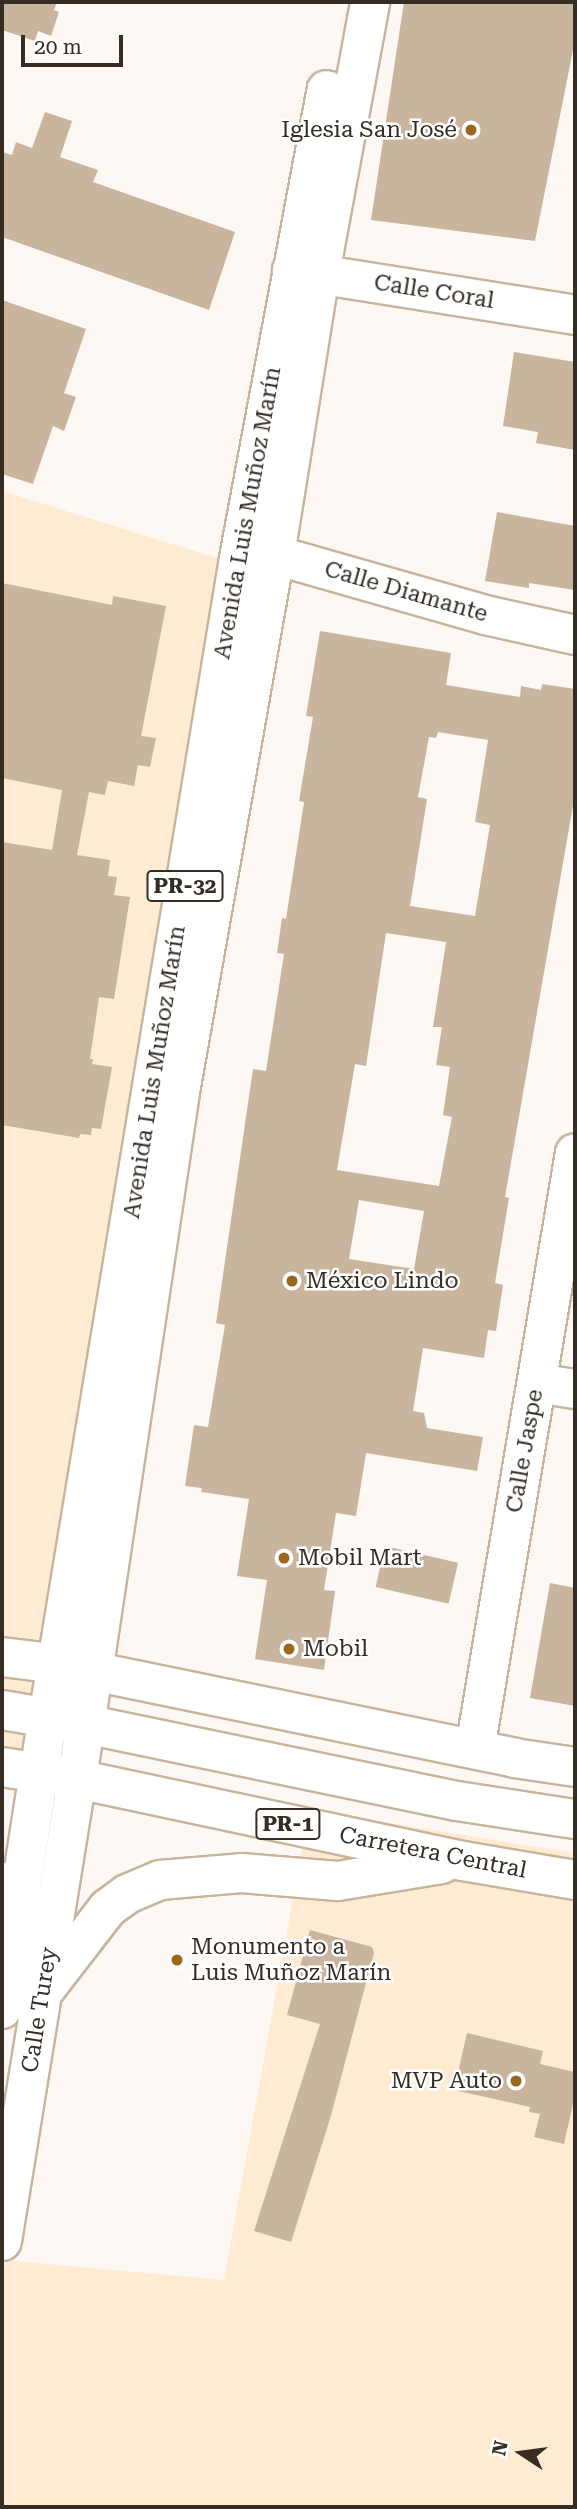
<!DOCTYPE html>
<html>
<head>
<meta charset="utf-8">
<style>
  body { margin:0 }
  #map { position:relative; width:577px; height:2509px; overflow:hidden; background:#fdf8f4; font-family:"Roboto Serif",serif }
  div>[style] { position:absolute }
  [style*='--x'] { left:calc(var(--x)*1px); top:calc(var(--y)*1px); width:calc(var(--w)*1px); rotate:calc(var(--a)*1deg) }
  .built>* { inset:0; background:#ffead2 }
  .building>* { inset:0; background:#c9b59e; transform-origin:0 0 }
  .roads { filter:drop-shadow(2px 0 #c8b49d) drop-shadow(-2px 0 #c8b49d) drop-shadow(0 2px #c8b49d) drop-shadow(0 -2px #c8b49d) }
  .street>* { height:38px; margin:-19px; padding:0 19px; transform-origin:19px; border-radius:19px; background:#fff }
  .primary>* { height:38px; margin:-19px; padding:0 19px; transform-origin:19px; border-radius:19px; background:#fff }
  .dots>* { width:19px; height:19px; translate:-50% -50%; box-sizing:border-box; border:4px solid #fff; border-radius:50% }
  span { translate:-50% -50%; white-space:nowrap; text-align:center; line-height:1.15; -webkit-text-stroke:5px #fff; paint-order:stroke }
  .shield-label span { padding:2px 5px; background:#fff; border:2px solid; border-radius:5px; -webkit-text-stroke-width:0 }
  .shield-label { font-size:21px; color:#352d24; font-weight:700 }
  .poi-label { font-size:23px; color:#352d24 }
  .right { translate:-100% -50%; text-align:right }
  .left { translate:0 -50%; text-align:left }
  .street-label { font-size:23px; color:#352d24 }
  .frame { position:absolute; inset:0; border:4px solid #352d24; pointer-events:none }
  .north { position:absolute; left:486px; top:2418px; width:70px; height:70px; -webkit-text-stroke:5px #fff; paint-order:stroke; rotate:283deg; font-size:19px; font-weight:700; line-height:28px; text-align:center; color:#352d24 }
  .north::after { content:''; display:block; margin:auto; width:24px; height:32px; background:#352d24; clip-path:polygon(50% 0,100% 100%,50% 72%,0 100%) }
  .scale { position:absolute; left:21px; top:35px; width:102px; height:32px; box-sizing:border-box; border:4px solid #352d24; border-top:0; padding-left:9px; font-size:21px; line-height:24px; white-space:nowrap; color:#352d24; -webkit-text-stroke:5px #fff; paint-order:stroke }
</style>
</head>
<body>
<div id="map">
  <div class="built">
    <i style="clip-path:polygon(2px 491px,271px 575px,89px 1733px,2px 1761px)"></i>
    <i style="clip-path:polygon(309px 1810px,575px 1853px,575px 2507px,2px 2507px,2px 2260px,224px 2280px)"></i>
  </div>
  <div class="building">
    <i style="clip-path:polygon(2px 2px,57px 2px,54px 10px,59px 12px,51px 36px,38px 31px,35px 41px,2px 30px)"></i>
    <i style="clip-path:polygon(404px 2px,575px 2px,575px 40px,535px 241px,371px 220px)"></i>
    <i style="clip-path:polygon(45px 112px,72px 121px,60px 157px,98px 170px,93px 182px,235px 232px,209px 310px,2px 237px,2px 152px,12px 155px,16px 142px,32px 148px)"></i>
    <i style="clip-path:polygon(2px 300px,86px 329px,64px 393px,76px 397px,64px 431px,53px 426px,33px 484px,2px 474px)"></i>
    <i style="clip-path:polygon(514px 352px,575px 362px,575px 450px,536px 443px,538px 432px,503px 426px)"></i>
    <i style="clip-path:polygon(497px 512px,575px 526px,575px 590px,529px 583px,529px 588px,485px 581px)"></i>
    <i style="clip-path:polygon(2px 583px,112px 605px,113px 596px,166px 606px,141px 736px,156px 738px,150px 767px,138px 765px,134px 786px,108px 781px,105px 795px,89px 792px,77px 855px,110px 860px,108px 876px,117px 877px,114px 895px,130px 897px,114px 999px,99px 997px,90px 1059px,93px 1059px,92px 1064px,112px 1067px,101px 1129px,92px 1128px,91px 1135px,80px 1134px,79px 1138px,2px 1125px,2px 842px,52px 850px,62px 790px,2px 778px)"></i>
    <i style="clip-path:polygon(evenodd,320px 631px,451px 653px,446px 685px,520px 697px,521px 686px,541px 690px,542px 684px,575px 689px,575px 794px,505px 1197px,509px 1198px,495px 1283px,503px 1285px,496px 1331px,488px 1330px,484px 1358px,423px 1348px,413px 1411px,424px 1413px,427px 1428px,483px 1437px,477px 1471px,366px 1453px,356px 1516px,336px 1513px,324px 1590px,335px 1591px,324px 1670px,255px 1659px,267px 1580px,237px 1576px,249px 1499px,201px 1492px,202px 1488px,185px 1486px,194px 1425px,208px 1427px,225px 1325px,216px 1323px,253px 1069px,266px 1071px,284px 954px,277px 953px,282px 918px,286px 919px,304px 802px,299px 801px,313px 717px,306px 716px,320px 631px,438px 732px,488px 740px,475px 822px,490px 825px,475px 916px,410px 906px,427px 799px,418px 797px,429px 737px,436px 738px,438px 732px,320px 631px,386px 933px,446px 942px,433px 1027px,442px 1027px,436px 1065px,450px 1067px,443px 1115px,452px 1117px,439px 1186px,337px 1170px,355px 1064px,366px 1066px,386px 933px,320px 631px,359px 1200px,424px 1211px,414px 1269px,349px 1259px,359px 1200px)"></i>
    <i style="left:385px;top:1546px;width:75px;height:42px;rotate:13deg"></i>
    <i style="clip-path:polygon(550px 1583px,575px 1588px,575px 1706px,530px 1698px)"></i>
    <i style="clip-path:polygon(310px 1930px,372px 1947px,374px 1953px,330px 2119px,291px 2242px,254px 2231px,320px 2024px,287px 2015px)"></i>
    <i style="clip-path:polygon(467px 2033px,543px 2051px,540px 2064px,575px 2072px,575px 2095px,564px 2144px,534px 2137px,540px 2114px,529px 2112px,530px 2107px,454px 2090px)"></i>
  </div>
  <div class="roads">
    <div class="street">
      <i style="--x:292;--y:270;--w:287;--a:9"></i>
      <i style="--x:243;--y:563;--w:33;--a:-14"></i>
      <i style="--x:275;--y:555;--w:218;--a:15.9"></i>
      <i style="--x:485;--y:615;--w:92;--a:12.5"></i>
      <i style="--x:537;--y:1383;--w:38;--a:9"></i>
      <i style="--x:2;--y:1657;--w:56;--a:7.1"></i>
      <i style="--x:58;--y:1664;--w:466;--a:11.6"></i>
      <i style="--x:514;--y:1758;--w:62;--a:8.4"></i>
      <i style="--x:475;--y:1749;--w:604;--a:-80.48"></i>
      <i style="--x:2;--y:2009;--w:240;--a:-81.1"></i>
      <i style="--x:2;--y:2241;--w:468;--a:-80.8"></i>
    </div>
    <div class="primary">
      <i style="--x:2;--y:1710;--w:84;--a:9.6"></i>
      <i style="--x:85;--y:1724;--w:380;--a:11.7"></i>
      <i style="--x:457;--y:1801;--w:119;--a:8.7"></i>
      <i style="--x:2;--y:1767;--w:76;--a:9.1"></i>
      <i style="--x:77;--y:1779;--w:395;--a:12"></i>
      <i style="--x:463;--y:1861;--w:114;--a:9.6"></i>
      <i style="--x:39;--y:1772;--w:1230;--a:-80.64"></i>
      <i style="--x:239;--y:558;--w:476;--a:-79.4"></i>
      <i style="--x:77;--y:1779;--w:695;--a:-81.47"></i>
      <i style="--x:180;--y:1092;--w:545;--a:-79.97"></i>
      <i style="--x:275;--y:555;--w:286;--a:-80.9"></i>
      <i style="--x:320;--y:273;--w:276;--a:-79.5"></i>
      <i style="--x:2;--y:1882;--w:56;--a:76.5"></i>
      <i style="--x:43;--y:1992;--w:106;--a:-52.3"></i>
      <i style="--x:108;--y:1908;--w:24;--a:-36"></i>
      <i style="--x:127;--y:1894;--w:36;--a:-23"></i>
      <i style="--x:160;--y:1880;--w:81;--a:-4.9"></i>
      <i style="--x:241;--y:1873;--w:97;--a:4.7"></i>
      <i style="--x:338;--y:1881;--w:105;--a:-9.3"></i>
    </div>
  </div>
  <div class="dots">
    <i style="left:471px;top:130px;background:#9b671d"></i>
    <i style="left:292px;top:1281px;background:#9b671d"></i>
    <i style="left:284px;top:1558px;background:#9b671d"></i>
    <i style="left:289px;top:1649px;background:#9b671d"></i>
    <i style="left:177px;top:1960px;background:#9b671d"></i>
    <i style="left:516px;top:2081px;background:#9b671d"></i>
  </div>
  <div class="shield-label">
    <span style="left:185px;top:886px">PR-32</span>
    <span style="left:288px;top:1824px">PR-1</span>
  </div>
  <div class="poi-label">
    <span class="right" style="left:457px;top:130px">Iglesia San José</span>
    <span class="left" style="left:306px;top:1281px">México Lindo</span>
    <span class="left" style="left:298px;top:1558px">Mobil Mart</span>
    <span class="left" style="left:303px;top:1649px">Mobil</span>
    <span class="left" style="left:191px;top:1960px">Monumento a<br>Luis Muñoz Marín</span>
    <span class="right" style="left:502px;top:2081px">MVP Auto</span>
  </div>
  <div class="street-label">
    <span style="left:434px;top:292px;rotate:9deg">Calle Coral</span>
    <span style="left:248px;top:513px;rotate:-80deg">Avenida Luis Muñoz Marín</span>
    <span style="left:406px;top:592px;rotate:16deg">Calle Diamante</span>
    <span style="left:155px;top:1072px;rotate:-81deg">Avenida Luis Muñoz Marín</span>
    <span style="left:525px;top:1451px;rotate:-80deg">Calle Jaspe</span>
    <span style="left:433px;top:1853px;rotate:11deg">Carretera Central</span>
    <span style="left:40px;top:2010px;rotate:-81deg">Calle Turey</span>
  </div>
  <div class="frame"></div>
  <div class="north">N</div>
  <div class="scale">20 m</div>
</div>
</body>
</html>
